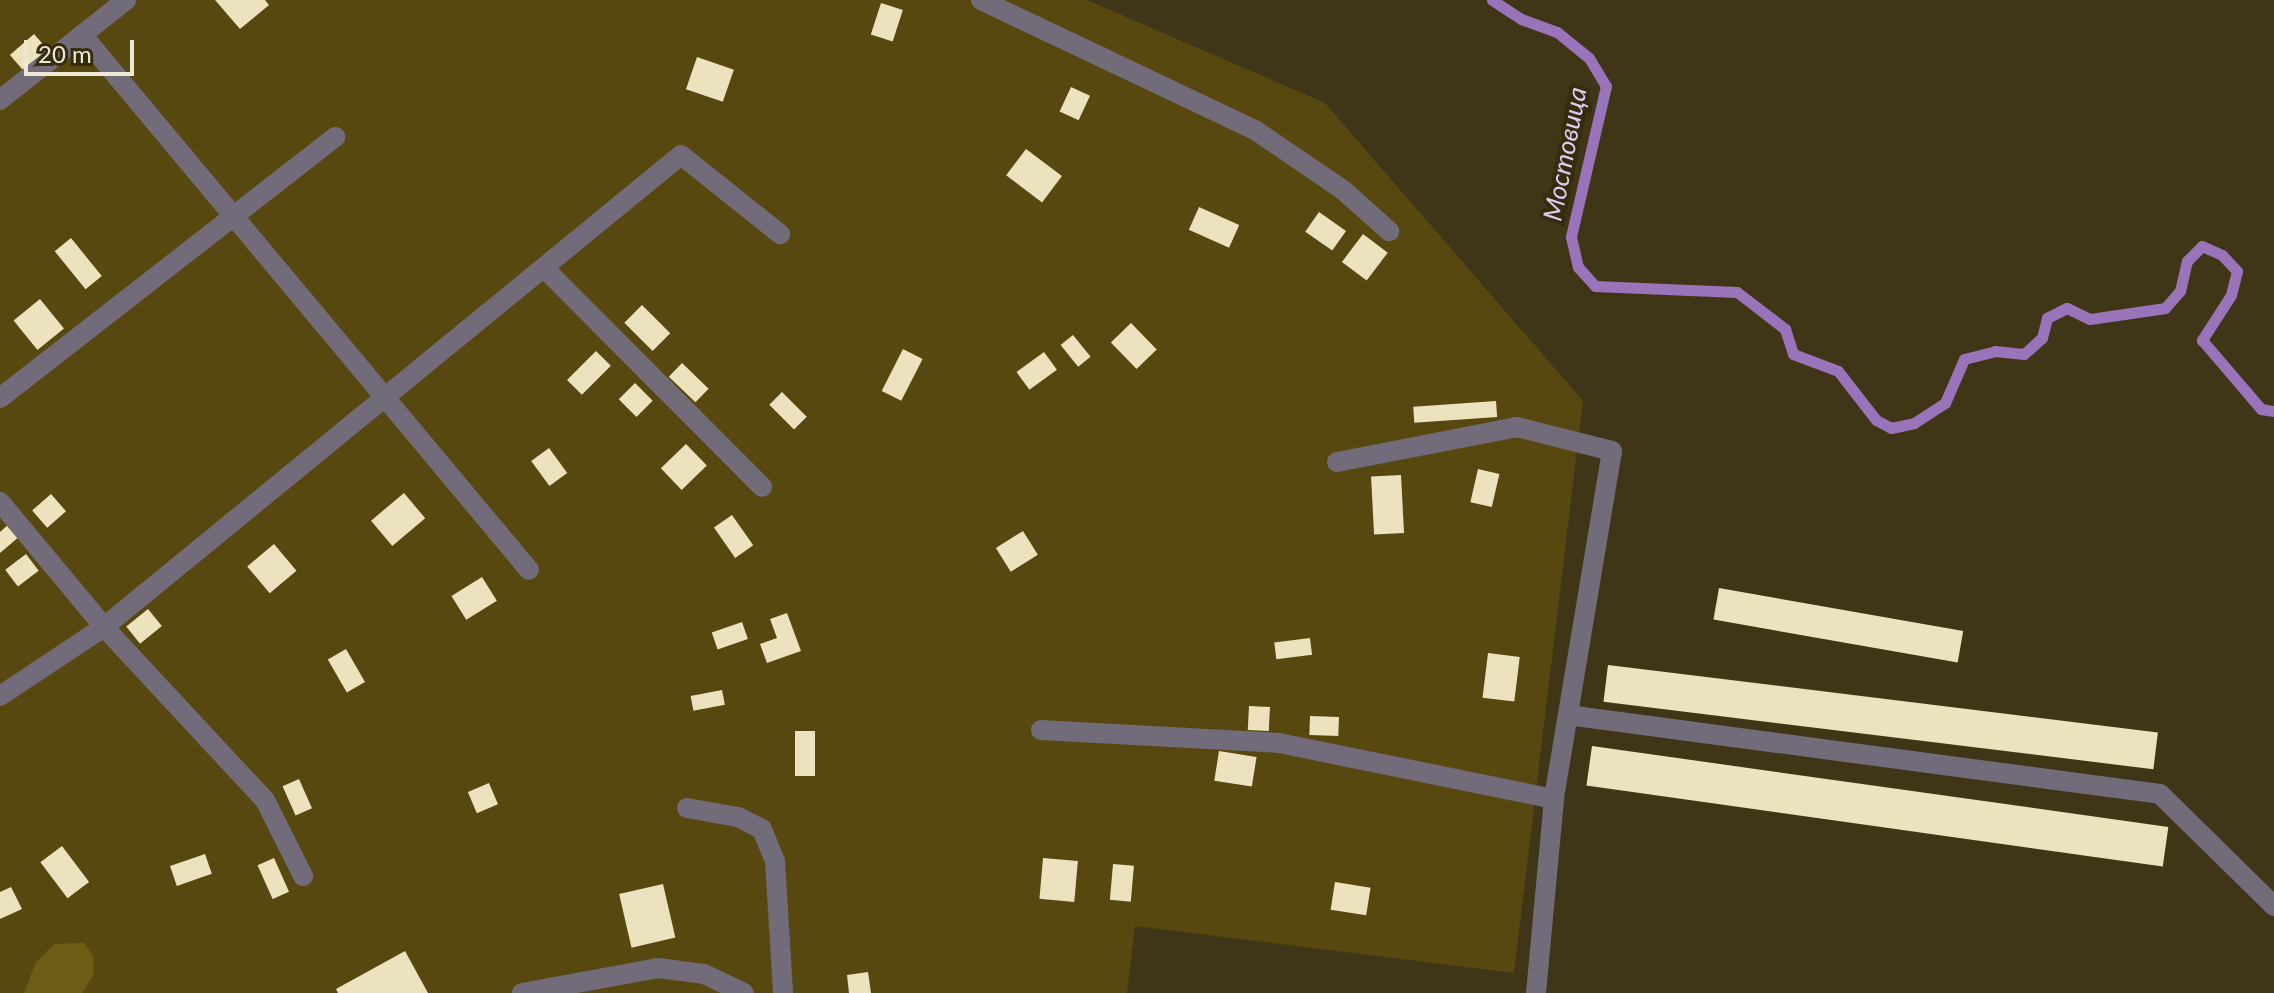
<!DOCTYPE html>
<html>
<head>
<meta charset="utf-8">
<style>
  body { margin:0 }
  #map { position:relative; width:2274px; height:993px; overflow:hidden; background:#3e3616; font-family:Lato,sans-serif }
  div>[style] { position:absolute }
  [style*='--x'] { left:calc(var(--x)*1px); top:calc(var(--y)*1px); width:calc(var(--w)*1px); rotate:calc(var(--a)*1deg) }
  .green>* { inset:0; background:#57480f }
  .forest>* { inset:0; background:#6e5c15 }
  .stream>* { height:11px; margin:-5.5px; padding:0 5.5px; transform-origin:5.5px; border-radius:5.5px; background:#9974bb }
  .building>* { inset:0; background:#ece2bd; transform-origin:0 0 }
  .lane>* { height:20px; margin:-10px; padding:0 10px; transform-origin:10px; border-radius:10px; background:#726b79 }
  .street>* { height:20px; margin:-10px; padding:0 10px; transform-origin:10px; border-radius:10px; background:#726b79 }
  span { translate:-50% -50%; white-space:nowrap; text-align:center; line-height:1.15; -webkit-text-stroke:8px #342c0c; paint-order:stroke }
  .water-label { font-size:26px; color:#dfccf3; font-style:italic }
  .scale { position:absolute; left:24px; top:40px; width:110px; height:36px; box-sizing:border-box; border:4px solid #ede8d6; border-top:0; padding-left:10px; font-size:24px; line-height:28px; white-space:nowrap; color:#ede8d6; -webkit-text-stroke:6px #342c0c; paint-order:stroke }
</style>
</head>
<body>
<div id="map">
  <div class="green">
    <i style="clip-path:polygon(0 0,1087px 0,1325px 103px,1583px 401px,1514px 973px,1135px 926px,1127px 993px,0 993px)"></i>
  </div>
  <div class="forest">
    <i style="clip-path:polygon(84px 943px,93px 956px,94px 974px,82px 993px,24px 993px,35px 964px,54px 944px)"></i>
  </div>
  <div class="stream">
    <i style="--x:1492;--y:0;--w:35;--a:33"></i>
    <i style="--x:1521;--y:19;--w:38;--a:20"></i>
    <i style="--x:1557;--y:32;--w:41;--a:39.1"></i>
    <i style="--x:1589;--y:58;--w:33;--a:59"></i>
    <i style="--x:1606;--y:86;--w:155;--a:103.1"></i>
    <i style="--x:1571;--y:237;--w:31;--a:77"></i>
    <i style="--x:1578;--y:267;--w:25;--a:48"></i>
    <i style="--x:1595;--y:286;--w:142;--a:2.4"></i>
    <i style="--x:1737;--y:292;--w:61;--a:37.6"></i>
    <i style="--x:1785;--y:329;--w:26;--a:72"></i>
    <i style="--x:1793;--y:354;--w:48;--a:20.7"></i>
    <i style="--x:1838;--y:371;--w:62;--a:52.2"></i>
    <i style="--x:1876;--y:420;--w:17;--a:28"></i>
    <i style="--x:1891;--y:428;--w:24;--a:-12"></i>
    <i style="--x:1914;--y:423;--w:37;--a:-33"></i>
    <i style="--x:1945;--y:403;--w:48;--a:-66.6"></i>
    <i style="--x:1964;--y:359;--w:32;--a:-14"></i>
    <i style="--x:1995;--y:351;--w:29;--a:6"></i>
    <i style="--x:2024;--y:354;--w:24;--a:-42"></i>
    <i style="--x:2042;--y:338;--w:21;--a:-76"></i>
    <i style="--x:2047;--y:318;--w:22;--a:-27"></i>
    <i style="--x:2067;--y:308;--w:25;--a:26"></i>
    <i style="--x:2090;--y:319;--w:76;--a:-8.3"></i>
    <i style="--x:2165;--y:308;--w:23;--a:-49"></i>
    <i style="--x:2180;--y:291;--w:31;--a:-77"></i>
    <i style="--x:2187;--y:261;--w:21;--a:-45"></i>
    <i style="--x:2202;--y:246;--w:22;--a:24"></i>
    <i style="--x:2222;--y:255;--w:22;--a:47"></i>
    <i style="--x:2237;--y:271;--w:25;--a:104"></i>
    <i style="--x:2231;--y:295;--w:54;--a:122.8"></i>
    <i style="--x:2202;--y:340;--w:91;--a:49.5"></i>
    <i style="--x:2261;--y:409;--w:13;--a:9"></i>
  </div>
  <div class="building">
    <i style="clip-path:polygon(215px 0,265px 0,269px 5px,240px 29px)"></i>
    <i style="left:881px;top:3px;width:23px;height:33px;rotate:18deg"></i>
    <i style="left:34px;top:34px;width:21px;height:32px;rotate:49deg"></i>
    <i style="left:697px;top:57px;width:39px;height:34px;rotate:19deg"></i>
    <i style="left:1071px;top:87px;width:21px;height:27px;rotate:25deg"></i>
    <i style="left:1026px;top:149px;width:45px;height:33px;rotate:37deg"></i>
    <i style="left:1199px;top:207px;width:44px;height:25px;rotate:24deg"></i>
    <i style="left:1319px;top:212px;width:33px;height:24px;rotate:35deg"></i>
    <i style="left:1363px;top:234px;width:31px;height:35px;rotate:37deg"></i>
    <i style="left:71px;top:238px;width:49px;height:21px;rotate:51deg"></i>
    <i style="left:40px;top:299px;width:38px;height:34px;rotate:51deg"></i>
    <i style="left:642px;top:305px;width:40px;height:25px;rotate:45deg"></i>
    <i style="left:1131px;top:323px;width:37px;height:28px;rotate:46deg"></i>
    <i style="left:1073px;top:335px;width:28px;height:16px;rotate:51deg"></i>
    <i style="left:903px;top:349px;width:22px;height:47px;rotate:27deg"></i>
    <i style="left:596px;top:351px;width:21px;height:41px;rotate:45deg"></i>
    <i style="left:1044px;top:352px;width:22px;height:34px;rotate:54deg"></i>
    <i style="left:682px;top:363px;width:37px;height:19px;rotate:44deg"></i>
    <i style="left:635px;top:383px;width:25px;height:23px;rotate:45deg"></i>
    <i style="left:782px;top:392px;width:35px;height:18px;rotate:45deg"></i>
    <i style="left:1496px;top:401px;width:16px;height:83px;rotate:86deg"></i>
    <i style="left:686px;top:444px;width:30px;height:35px;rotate:46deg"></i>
    <i style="left:549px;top:448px;width:31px;height:22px;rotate:54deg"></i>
    <i style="left:1478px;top:469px;width:22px;height:34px;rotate:13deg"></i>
    <i style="left:1401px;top:475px;width:58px;height:30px;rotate:87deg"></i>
    <i style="left:404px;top:493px;width:33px;height:43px;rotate:50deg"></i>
    <i style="left:51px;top:494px;width:23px;height:25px;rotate:49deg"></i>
    <i style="left:732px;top:515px;width:37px;height:22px;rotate:55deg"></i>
    <i style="clip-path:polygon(9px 524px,20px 536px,0 553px,0 532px)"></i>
    <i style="left:1023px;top:531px;width:28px;height:32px;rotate:58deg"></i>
    <i style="left:274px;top:544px;width:35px;height:35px;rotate:50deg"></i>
    <i style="left:26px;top:554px;width:21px;height:26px;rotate:53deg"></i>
    <i style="left:482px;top:577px;width:28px;height:36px;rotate:58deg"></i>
    <i style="left:1719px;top:588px;width:248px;height:32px;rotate:10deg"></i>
    <i style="left:148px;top:609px;width:22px;height:28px;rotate:51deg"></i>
    <i style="clip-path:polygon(787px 613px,801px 651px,767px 663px,760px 644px,777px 638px,770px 619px)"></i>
    <i style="left:742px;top:622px;width:18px;height:32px;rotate:71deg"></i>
    <i style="left:1310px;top:638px;width:17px;height:36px;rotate:83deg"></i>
    <i style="left:346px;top:649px;width:38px;height:21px;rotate:60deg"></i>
    <i style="left:1488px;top:653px;width:32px;height:45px;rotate:7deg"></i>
    <i style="left:1608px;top:665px;width:554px;height:37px;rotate:7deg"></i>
    <i style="left:722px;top:690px;width:15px;height:32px;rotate:79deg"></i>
    <i style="left:1249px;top:706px;width:21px;height:24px;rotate:3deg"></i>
    <i style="left:1310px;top:716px;width:29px;height:19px;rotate:2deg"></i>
    <i style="left:795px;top:731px;width:20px;height:45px"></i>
    <i style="left:1592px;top:746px;width:582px;height:40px;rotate:8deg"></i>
    <i style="left:1219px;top:751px;width:38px;height:30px;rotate:9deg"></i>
    <i style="left:299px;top:779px;width:32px;height:18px;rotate:66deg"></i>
    <i style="left:489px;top:783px;width:23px;height:23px;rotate:67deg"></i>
    <i style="left:62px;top:846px;width:45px;height:27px;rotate:53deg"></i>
    <i style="left:205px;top:854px;width:21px;height:37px;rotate:71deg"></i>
    <i style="left:274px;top:858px;width:37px;height:18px;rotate:66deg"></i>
    <i style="left:1043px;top:858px;width:35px;height:41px;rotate:5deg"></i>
    <i style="left:1113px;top:864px;width:21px;height:36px;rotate:5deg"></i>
    <i style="left:1335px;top:882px;width:36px;height:28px;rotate:9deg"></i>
    <i style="left:663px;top:884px;width:55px;height:45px;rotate:77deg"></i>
    <i style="clip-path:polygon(11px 887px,22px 909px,0 919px,0 892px)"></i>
    <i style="clip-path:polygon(405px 951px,428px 993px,338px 993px,336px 989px)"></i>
    <i style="clip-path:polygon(868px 972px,871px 993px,849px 993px,847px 975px)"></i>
  </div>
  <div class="lane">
    <i style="--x:981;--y:0;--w:303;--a:25.4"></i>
    <i style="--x:1255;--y:130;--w:107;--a:34.3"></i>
    <i style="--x:1343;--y:190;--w:62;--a:41.7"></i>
    <i style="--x:84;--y:37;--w:694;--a:50.14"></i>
    <i style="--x:0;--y:100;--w:161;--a:-38.4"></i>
    <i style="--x:544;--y:268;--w:309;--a:45.1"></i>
    <i style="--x:0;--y:398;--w:425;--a:-37.9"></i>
    <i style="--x:1337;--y:462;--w:183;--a:-11"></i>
    <i style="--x:1517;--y:427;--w:98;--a:14.2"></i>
    <i style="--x:1612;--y:451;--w:353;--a:99.5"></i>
    <i style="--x:1554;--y:799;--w:195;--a:95.3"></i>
    <i style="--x:0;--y:502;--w:163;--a:50.2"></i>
    <i style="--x:104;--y:627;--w:745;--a:-39.28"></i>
    <i style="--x:681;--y:155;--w:127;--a:38.6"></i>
    <i style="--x:0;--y:696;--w:125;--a:-33.6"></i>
    <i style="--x:104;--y:627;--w:236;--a:47.1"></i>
    <i style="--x:265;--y:800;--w:85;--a:63.4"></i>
    <i style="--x:1568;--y:715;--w:597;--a:7.6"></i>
    <i style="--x:2160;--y:794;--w:160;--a:44.5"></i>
    <i style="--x:1041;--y:730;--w:238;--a:3.1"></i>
    <i style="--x:1279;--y:743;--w:281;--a:11.5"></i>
    <i style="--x:522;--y:993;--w:138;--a:-10.4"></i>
    <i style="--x:658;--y:968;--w:46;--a:7.4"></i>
    <i style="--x:704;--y:974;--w:44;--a:25.4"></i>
  </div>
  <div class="street">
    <i style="--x:687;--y:808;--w:52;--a:10"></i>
    <i style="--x:738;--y:817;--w:27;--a:27"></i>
    <i style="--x:762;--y:829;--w:35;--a:68"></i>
    <i style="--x:775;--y:861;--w:132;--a:86.5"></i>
  </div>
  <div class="water-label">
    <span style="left:1565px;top:154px;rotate:-79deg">Мостовица</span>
  </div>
  <div class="scale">20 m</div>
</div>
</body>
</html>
